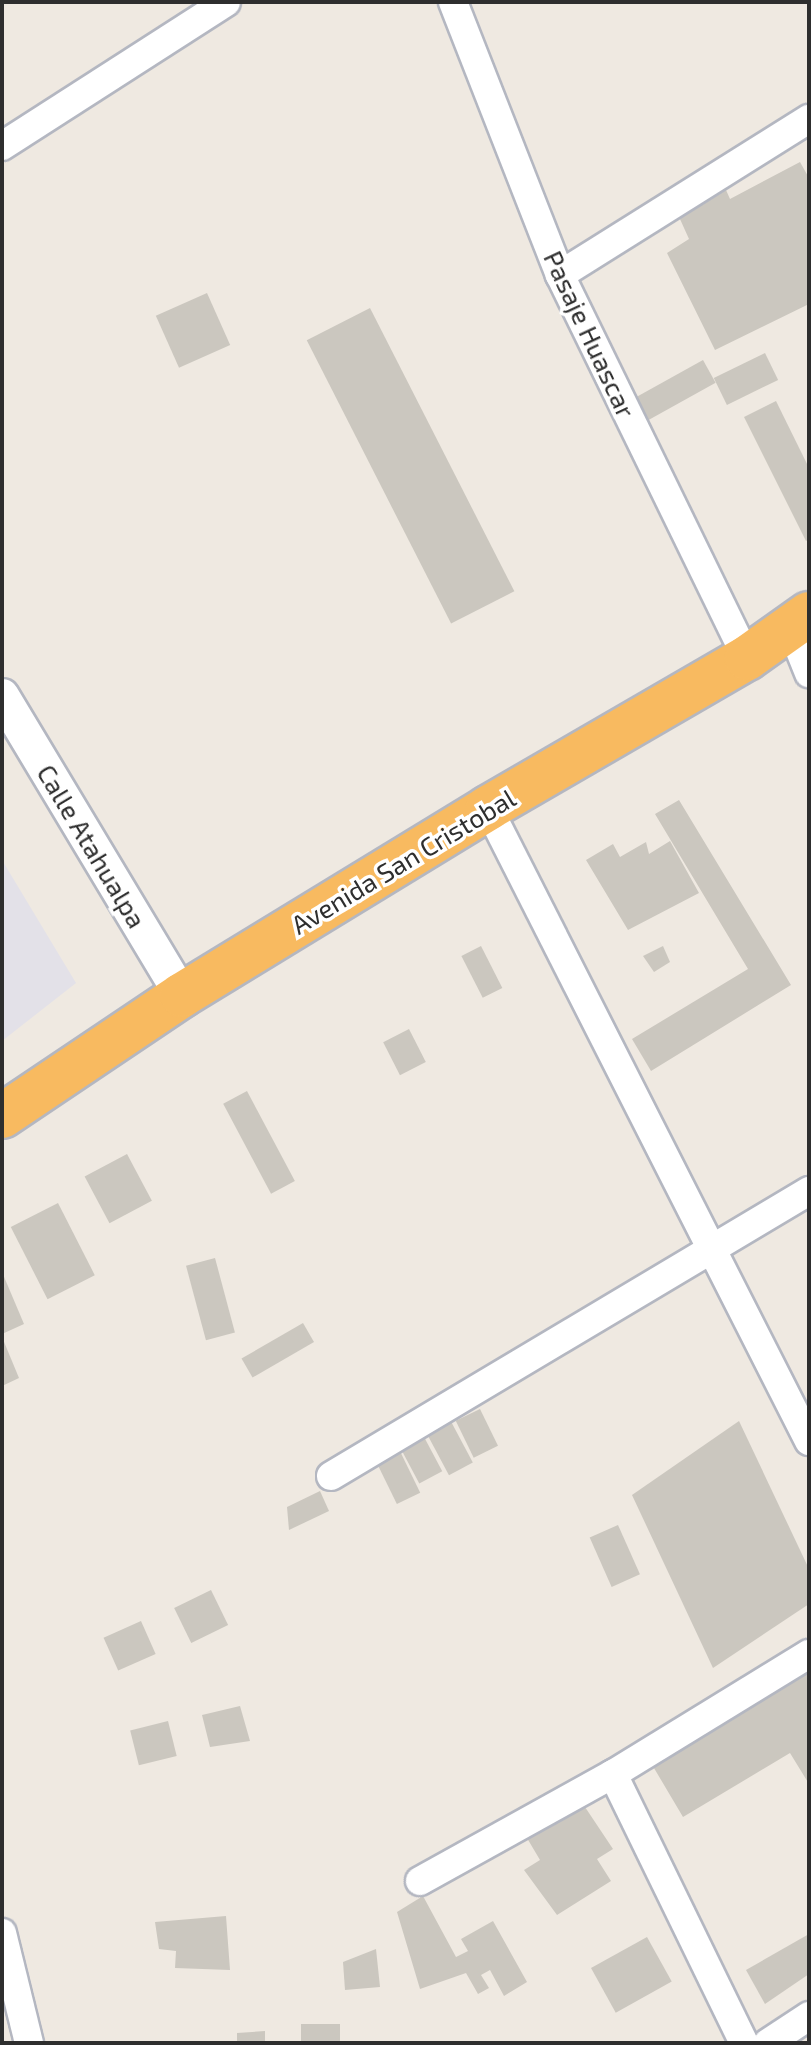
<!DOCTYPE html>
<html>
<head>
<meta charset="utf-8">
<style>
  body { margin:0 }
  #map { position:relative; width:811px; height:2045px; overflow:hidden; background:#efe9e1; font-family:"Exo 2",sans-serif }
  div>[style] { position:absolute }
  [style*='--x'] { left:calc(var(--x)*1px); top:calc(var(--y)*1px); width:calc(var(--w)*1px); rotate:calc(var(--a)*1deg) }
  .industrial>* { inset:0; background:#e3e1e8 }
  .building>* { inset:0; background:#cbc7bf; transform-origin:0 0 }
  .roads { filter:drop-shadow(2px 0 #b4b7c1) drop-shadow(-2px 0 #b4b7c1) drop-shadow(0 2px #b4b7c1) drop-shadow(0 -2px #b4b7c1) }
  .minor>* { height:28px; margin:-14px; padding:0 14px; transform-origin:14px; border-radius:14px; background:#fff }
  .tertiary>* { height:34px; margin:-17px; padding:0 17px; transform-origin:17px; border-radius:17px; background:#fff }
  .trunk>* { height:44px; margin:-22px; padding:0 22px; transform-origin:22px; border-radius:22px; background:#f8ba60 }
  span { translate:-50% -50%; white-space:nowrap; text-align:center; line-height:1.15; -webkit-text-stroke:7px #fff; paint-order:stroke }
  .street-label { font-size:26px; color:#2e2e2e }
  .frame { position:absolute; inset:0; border:4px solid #2e2e2e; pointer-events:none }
</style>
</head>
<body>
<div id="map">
  <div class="industrial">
    <i style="clip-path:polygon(2px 860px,76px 983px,2px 1041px)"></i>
  </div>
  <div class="building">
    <i style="clip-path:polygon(800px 162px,809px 178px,809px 304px,715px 350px,667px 253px,689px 239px,675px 208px,700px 201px,702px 205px,726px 190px,730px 199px)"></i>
    <i style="left:207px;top:293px;width:57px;height:56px;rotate:66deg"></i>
    <i style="left:370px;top:308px;width:318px;height:71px;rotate:63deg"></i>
    <i style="left:765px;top:353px;width:30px;height:57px;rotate:64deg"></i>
    <i style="left:703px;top:360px;width:26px;height:89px;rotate:61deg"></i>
    <i style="clip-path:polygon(776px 401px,809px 468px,809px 539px,806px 541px,744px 417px)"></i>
    <i style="clip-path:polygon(679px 800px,791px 985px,651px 1071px,632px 1039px,748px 969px,655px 814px)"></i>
    <i style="clip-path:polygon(670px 841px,699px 893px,628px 930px,586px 860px,613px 844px,620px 857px,646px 842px,649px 854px)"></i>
    <i style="left:481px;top:946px;width:47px;height:22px;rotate:63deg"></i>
    <i style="clip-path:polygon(663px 946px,670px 962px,654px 972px,643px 956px)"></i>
    <i style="left:409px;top:1029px;width:37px;height:29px;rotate:63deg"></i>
    <i style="left:247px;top:1091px;width:102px;height:27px;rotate:62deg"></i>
    <i style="left:127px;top:1154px;width:53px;height:48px;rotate:62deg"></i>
    <i style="left:58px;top:1203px;width:81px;height:53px;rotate:63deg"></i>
    <i style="left:215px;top:1258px;width:77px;height:30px;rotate:75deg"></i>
    <i style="clip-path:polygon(2px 1272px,24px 1324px,2px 1334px)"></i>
    <i style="left:303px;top:1323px;width:22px;height:71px;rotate:60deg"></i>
    <i style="clip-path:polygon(2px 1337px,19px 1378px,2px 1386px)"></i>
    <i style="left:480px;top:1409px;width:41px;height:27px;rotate:64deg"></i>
    <i style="left:447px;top:1414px;width:55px;height:27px;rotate:62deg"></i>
    <i style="clip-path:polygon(739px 1421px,809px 1569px,809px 1604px,713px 1668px,632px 1495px)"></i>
    <i style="left:423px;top:1435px;width:41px;height:26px;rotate:62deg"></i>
    <i style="left:397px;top:1445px;width:53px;height:26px;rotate:64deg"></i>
    <i style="clip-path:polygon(320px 1491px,329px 1511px,289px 1530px,287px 1507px)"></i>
    <i style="left:618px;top:1525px;width:54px;height:31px;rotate:66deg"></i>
    <i style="left:211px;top:1590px;width:39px;height:41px;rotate:64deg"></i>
    <i style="left:141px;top:1621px;width:36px;height:41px;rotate:66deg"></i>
    <i style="clip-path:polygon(809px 1666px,809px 1784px,790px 1753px,683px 1817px,651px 1763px)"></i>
    <i style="clip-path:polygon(240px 1706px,250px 1741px,210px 1747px,202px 1715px)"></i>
    <i style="left:168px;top:1721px;width:36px;height:39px;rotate:76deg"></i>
    <i style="clip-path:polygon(579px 1798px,613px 1849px,597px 1859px,611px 1881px,557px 1915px,524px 1870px,540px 1860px,524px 1833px)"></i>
    <i style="clip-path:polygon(423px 1896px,456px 1957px,468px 1951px,461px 1939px,493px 1921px,527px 1982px,504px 1996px,490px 1970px,481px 1975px,489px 1988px,478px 1994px,466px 1973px,420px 1989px,397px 1912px)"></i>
    <i style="clip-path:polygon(226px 1916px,230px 1970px,175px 1968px,176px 1951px,159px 1949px,155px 1922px)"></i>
    <i style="clip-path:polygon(809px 1934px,809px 1974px,765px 2004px,746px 1970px)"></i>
    <i style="left:647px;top:1937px;width:51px;height:64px;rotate:61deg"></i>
    <i style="clip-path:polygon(376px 1949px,380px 1987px,345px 1990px,343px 1962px)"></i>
    <i style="left:340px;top:2024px;width:19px;height:39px;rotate:90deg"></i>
    <i style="clip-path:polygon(265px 2031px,265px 2043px,237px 2043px,237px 2033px)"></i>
  </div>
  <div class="roads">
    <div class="minor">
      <i style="--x:453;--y:2;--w:293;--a:68.6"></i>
      <i style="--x:560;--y:275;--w:426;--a:64"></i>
      <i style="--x:2;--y:146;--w:266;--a:-32.7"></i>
      <i style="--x:560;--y:275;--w:294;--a:-32.1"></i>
      <i style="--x:790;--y:626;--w:51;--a:68"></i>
      <i style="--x:488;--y:808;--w:710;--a:63.11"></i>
      <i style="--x:331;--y:1476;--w:557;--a:-30.8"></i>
      <i style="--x:420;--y:1881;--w:221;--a:-29"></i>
      <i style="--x:2;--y:1933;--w:113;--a:76.2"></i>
      <i style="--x:744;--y:2043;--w:299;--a:-116"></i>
      <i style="--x:613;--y:1774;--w:230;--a:-31.5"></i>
      <i style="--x:768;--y:2043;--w:49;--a:-33.4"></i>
    </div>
    <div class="tertiary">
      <i style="--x:2;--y:696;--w:349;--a:59"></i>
    </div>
    <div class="trunk">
      <i style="--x:2;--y:1116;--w:217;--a:-33.9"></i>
      <i style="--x:182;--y:995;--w:359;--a:-31.4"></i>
      <i style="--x:488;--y:808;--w:299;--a:-30.1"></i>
      <i style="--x:747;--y:658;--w:76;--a:-35.4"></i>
    </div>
  </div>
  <div class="street-label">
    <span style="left:590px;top:334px;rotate:65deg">Pasaje Huascar</span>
    <span style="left:92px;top:846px;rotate:59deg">Calle Atahualpa</span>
    <span style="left:403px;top:861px;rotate:-31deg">Avenida San Cristobal</span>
  </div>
  <div class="frame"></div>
</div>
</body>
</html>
